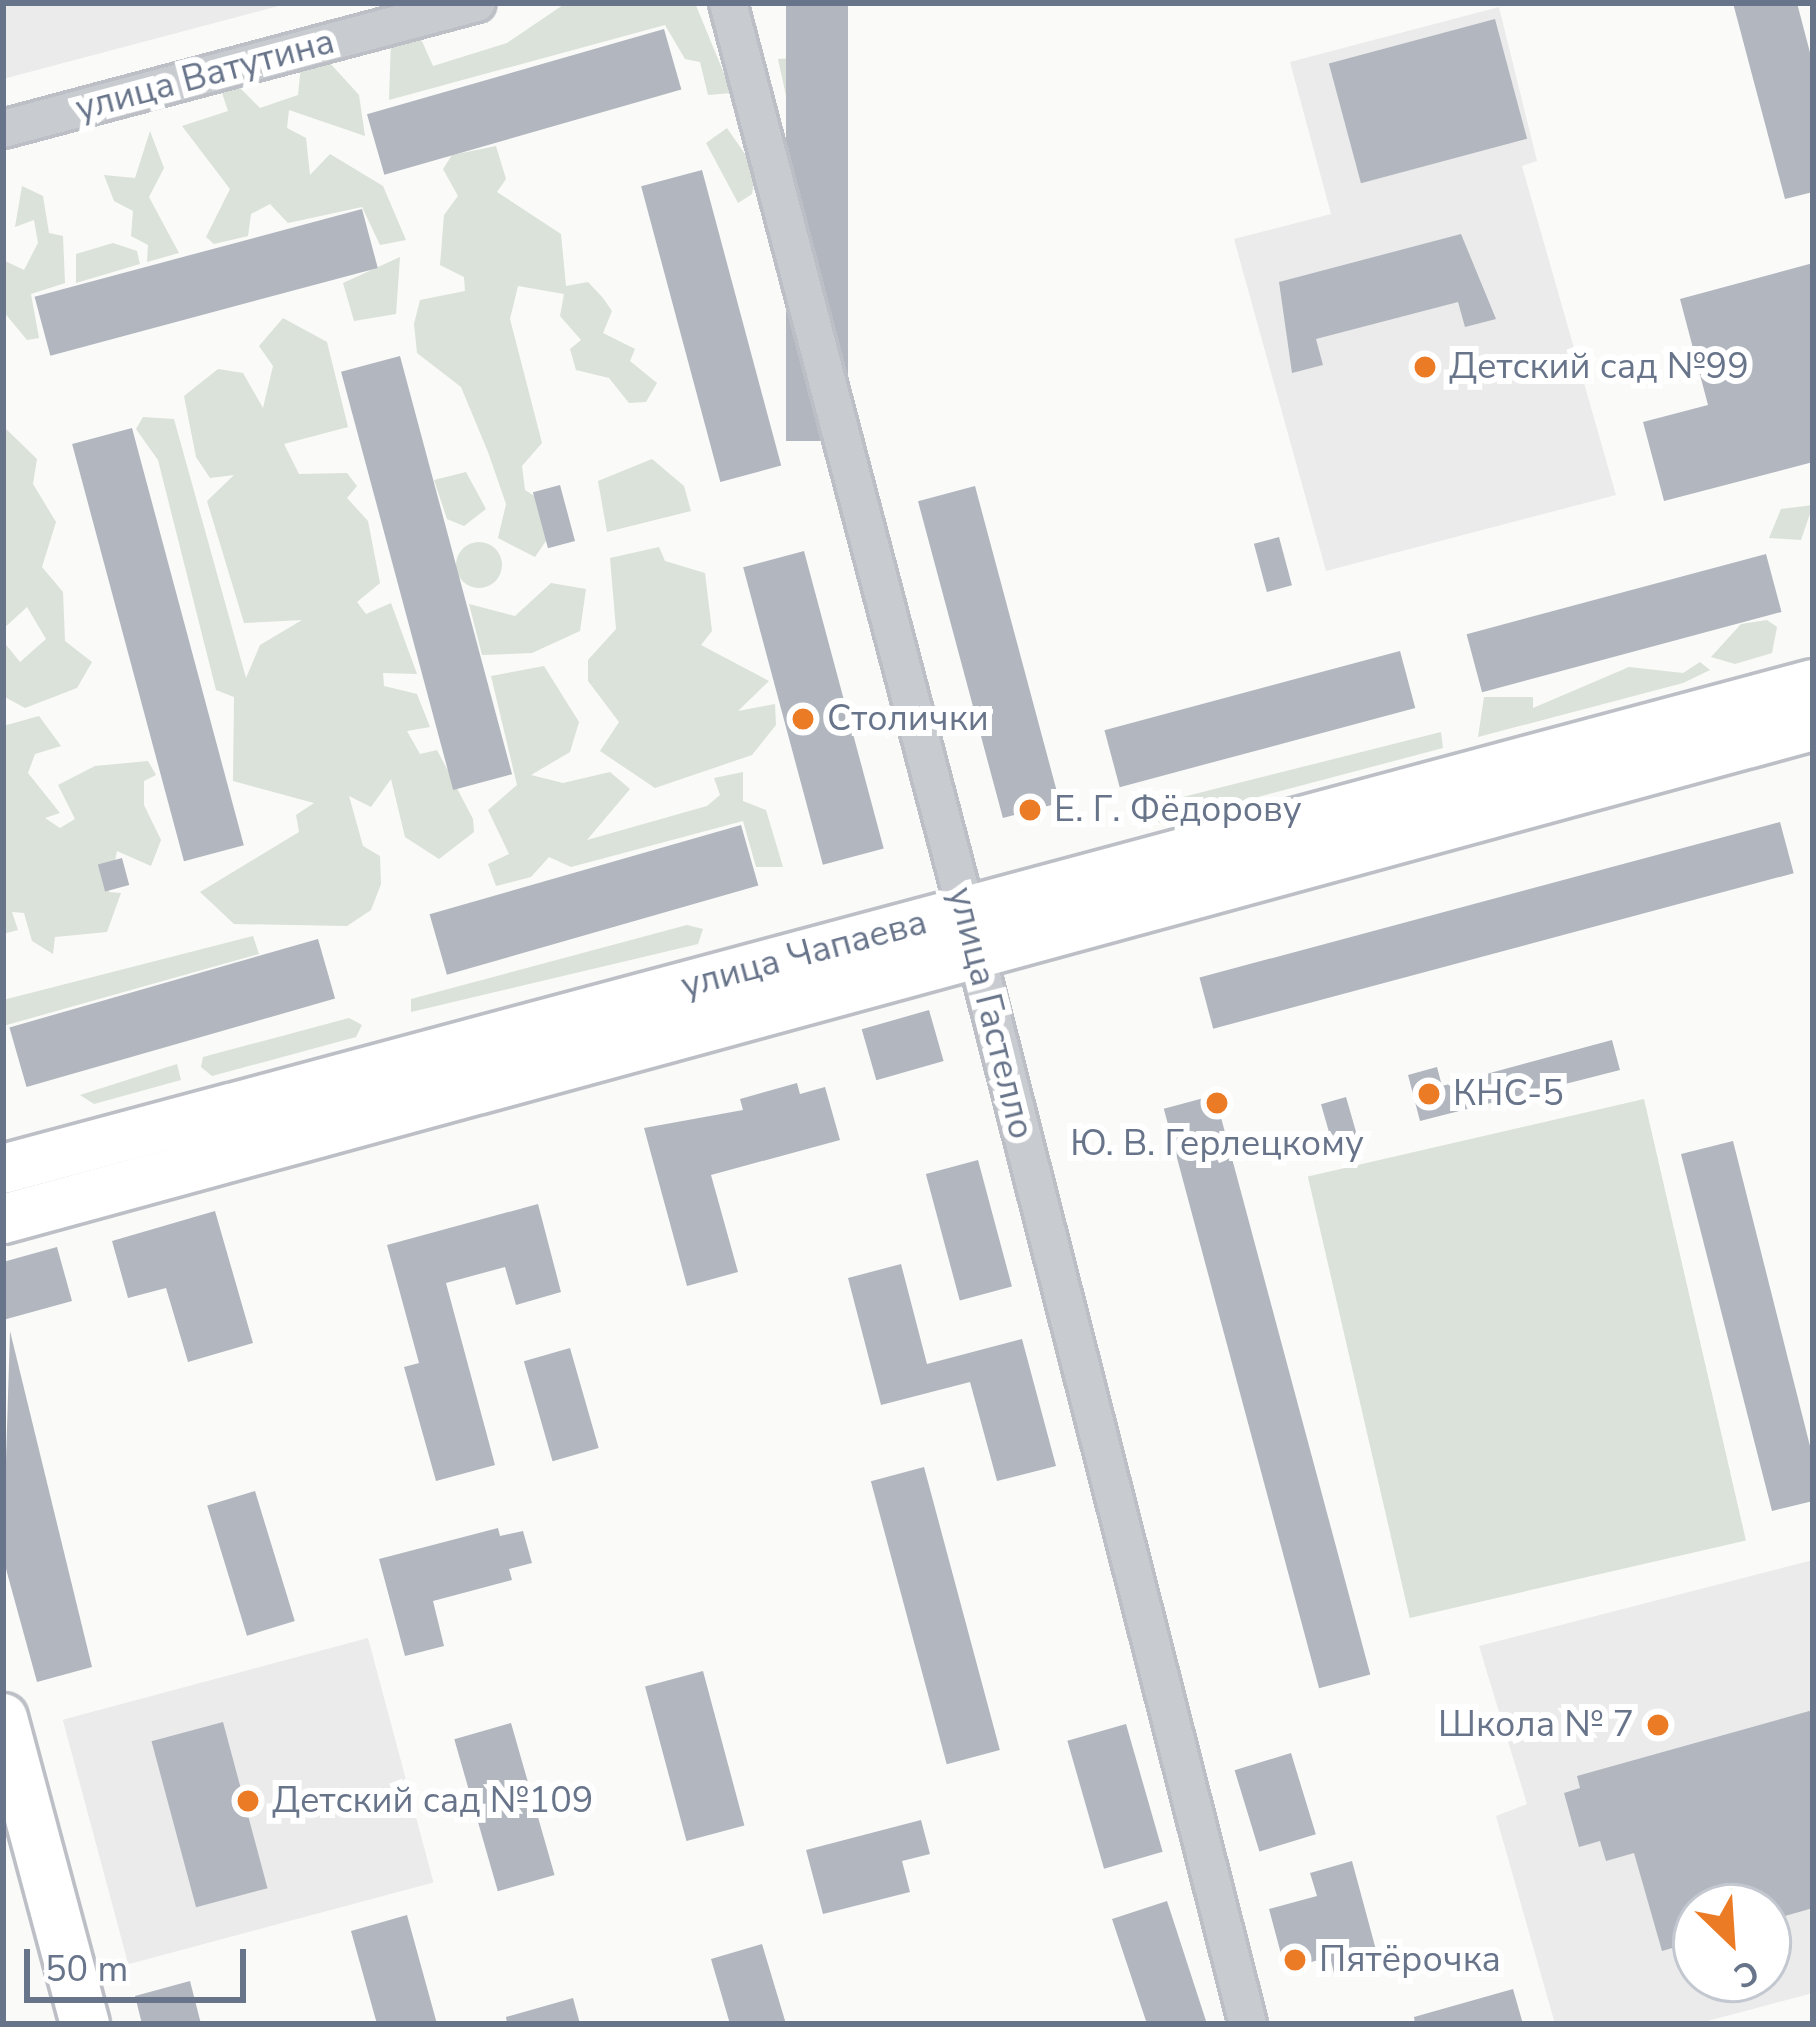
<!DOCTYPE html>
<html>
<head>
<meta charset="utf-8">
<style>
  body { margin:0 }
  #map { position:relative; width:1816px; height:2027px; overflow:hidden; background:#fafaf8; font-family:"Nunito Sans",sans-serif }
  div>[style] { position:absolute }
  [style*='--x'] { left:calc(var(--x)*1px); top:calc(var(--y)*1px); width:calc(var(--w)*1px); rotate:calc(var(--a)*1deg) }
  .built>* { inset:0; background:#ebebeb; transform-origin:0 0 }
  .green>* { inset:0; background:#dae2d9; transform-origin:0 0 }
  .round { border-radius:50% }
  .building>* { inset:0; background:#b1b6bf; transform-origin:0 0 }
  .roads { filter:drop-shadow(3px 0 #bcc0c6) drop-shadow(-3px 0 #bcc0c6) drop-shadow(0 3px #bcc0c6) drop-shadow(0 -3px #bcc0c6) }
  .street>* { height:36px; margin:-18px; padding:0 18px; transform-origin:18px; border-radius:18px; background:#c8cbcf }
  .secondary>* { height:48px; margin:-24px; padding:0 24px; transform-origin:24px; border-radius:24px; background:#fff }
  .dots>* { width:33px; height:33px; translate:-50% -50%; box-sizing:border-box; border:6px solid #fff; border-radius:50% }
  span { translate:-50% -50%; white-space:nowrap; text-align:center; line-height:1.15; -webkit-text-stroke:12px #fff; paint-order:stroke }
  .street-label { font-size:36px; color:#68748a }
  .poi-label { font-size:36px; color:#68748a }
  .left { translate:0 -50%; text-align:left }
  .right { translate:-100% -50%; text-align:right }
  .frame { position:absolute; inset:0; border:6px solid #68748a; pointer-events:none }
  .north { position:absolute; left:1672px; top:1883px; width:120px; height:120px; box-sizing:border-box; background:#fff; border:3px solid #c3c7d0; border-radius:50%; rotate:155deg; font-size:33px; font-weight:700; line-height:48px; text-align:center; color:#68748a }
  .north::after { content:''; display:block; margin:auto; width:42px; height:54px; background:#ec7b26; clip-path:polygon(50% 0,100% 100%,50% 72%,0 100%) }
  .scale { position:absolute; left:24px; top:1949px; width:222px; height:54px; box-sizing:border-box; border:6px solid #68748a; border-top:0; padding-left:15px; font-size:36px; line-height:42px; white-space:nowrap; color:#68748a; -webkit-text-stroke:9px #fff; paint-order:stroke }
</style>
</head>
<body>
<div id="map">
  <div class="built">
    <i style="clip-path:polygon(3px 3px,286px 3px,286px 4px,3px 79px)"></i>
    <i style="clip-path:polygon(1499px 7px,1537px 161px,1522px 166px,1616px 495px,1326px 571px,1234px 239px,1331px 214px,1290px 62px)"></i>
    <i style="clip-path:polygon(evenodd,1813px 1560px,1813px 1993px,1696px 2024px,1555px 2024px,1496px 1816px,1527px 1804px,1479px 1646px,1813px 1560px,1696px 1907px,1768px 1907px,1768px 1979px,1696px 1979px,1696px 1907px)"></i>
    <i style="left:368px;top:1638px;width:253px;height:316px;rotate:75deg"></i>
  </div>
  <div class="green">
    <i style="clip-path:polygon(566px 3px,695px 3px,732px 93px,708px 95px,700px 62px,685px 59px,665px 25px,389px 100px,391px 39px,421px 39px,433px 66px,507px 43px)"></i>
    <i style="clip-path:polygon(793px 58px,822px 168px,800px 160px,778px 59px)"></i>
    <i style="clip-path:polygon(328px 61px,359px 95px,365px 136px,289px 110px,287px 128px,306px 138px,310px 175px,330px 154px,383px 186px,406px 240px,380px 245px,362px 207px,288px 223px,270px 204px,251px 214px,248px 236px,214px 244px,206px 237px,230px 189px,182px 126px,228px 111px,221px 90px,238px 86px,260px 108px,298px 95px,301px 66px)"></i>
    <i style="clip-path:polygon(727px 128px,756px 170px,752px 194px,738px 203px,706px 143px)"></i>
    <i style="clip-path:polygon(150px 131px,164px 168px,149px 197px,179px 253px,147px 262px,148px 245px,131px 236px,133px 211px,114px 201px,104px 175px,135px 178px)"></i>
    <i style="clip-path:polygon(496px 146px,506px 179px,497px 192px,561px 234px,566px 286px,588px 282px,603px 298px,612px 311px,603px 333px,635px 349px,630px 361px,657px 383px,646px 402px,629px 403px,609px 378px,576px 370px,570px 349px,581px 340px,560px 316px,564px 294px,518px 286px,510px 319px,542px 443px,522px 466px,525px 490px,544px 502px,548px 538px,535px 557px,498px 538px,506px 504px,488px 452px,461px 387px,417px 353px,414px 324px,420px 300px,465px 291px,464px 277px,440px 265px,444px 215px,458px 196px,443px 169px,452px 155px)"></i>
    <i style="clip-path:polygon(22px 186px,43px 196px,49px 233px,63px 236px,65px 283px,31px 294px,39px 338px,27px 340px,3px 311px,3px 260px,24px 270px,38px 243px,34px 220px,15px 227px)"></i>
    <i style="clip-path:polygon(113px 243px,137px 251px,140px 264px,76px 283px,76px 254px)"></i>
    <i style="clip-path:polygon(400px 257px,396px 314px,354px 321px,343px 283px)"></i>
    <i style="clip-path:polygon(283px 318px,327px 342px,348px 427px,284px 444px,299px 474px,347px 473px,357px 486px,347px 498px,368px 521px,380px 583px,357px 602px,366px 614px,391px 603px,417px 674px,383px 673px,384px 686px,417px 694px,430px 727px,407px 731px,420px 754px,437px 750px,473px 819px,474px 832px,439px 859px,405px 837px,391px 779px,371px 807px,349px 796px,363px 846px,380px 856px,381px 884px,371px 910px,347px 926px,234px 924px,200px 892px,299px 832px,296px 815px,314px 803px,233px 781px,234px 697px,216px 690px,158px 460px,136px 429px,143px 417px,174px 419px,246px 678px,260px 645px,302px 620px,244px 623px,207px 501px,234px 475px,210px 478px,196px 457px,184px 396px,218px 369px,243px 373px,263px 408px,273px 366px,259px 346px)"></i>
    <i style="clip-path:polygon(6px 429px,37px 459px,33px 484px,56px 522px,42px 567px,63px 592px,65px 641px,92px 662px,77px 688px,25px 708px,3px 696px,3px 641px,20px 662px,46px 639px,27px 607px,3px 629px)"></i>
    <i style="clip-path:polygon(652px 459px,684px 486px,691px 511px,607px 532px,598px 481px)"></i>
    <i style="clip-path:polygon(466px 472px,486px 509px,464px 526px,447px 519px,434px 480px)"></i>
    <i style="clip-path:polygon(1813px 505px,1801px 540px,1769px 538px,1781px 509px)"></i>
    <i class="round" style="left:456px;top:542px;width:46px;height:46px"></i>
    <i style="clip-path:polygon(659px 547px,665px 561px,705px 573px,712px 631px,701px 645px,769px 681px,738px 711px,775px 704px,776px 725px,752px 755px,655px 788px,600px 751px,619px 722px,588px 681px,588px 660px,616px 629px,610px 558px)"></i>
    <i style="clip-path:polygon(551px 583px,586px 589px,580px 631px,532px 653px,482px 655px,469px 604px,515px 616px)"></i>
    <i style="clip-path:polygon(1767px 620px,1777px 627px,1772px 653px,1735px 664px,1711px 657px,1741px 624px)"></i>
    <i style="clip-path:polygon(1700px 662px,1710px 670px,1683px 683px,1478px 737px,1484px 697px,1533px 697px,1533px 708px,1629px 667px,1683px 673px)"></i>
    <i style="clip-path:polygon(544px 666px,579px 722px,570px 752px,531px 775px,563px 783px,610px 772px,630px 789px,587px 840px,707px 806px,720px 795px,714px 778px,743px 772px,743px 801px,766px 810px,783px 867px,756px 867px,743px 821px,571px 867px,549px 857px,531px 877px,496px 886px,488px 864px,509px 854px,488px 810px,517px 785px,491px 676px)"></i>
    <i style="clip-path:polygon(39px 716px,61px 746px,35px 754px,28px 773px,60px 813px,45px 818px,60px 828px,75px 819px,58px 785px,95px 766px,148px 761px,156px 775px,144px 781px,144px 805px,161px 840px,151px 866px,117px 851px,109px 892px,121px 893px,107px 932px,55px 937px,53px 954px,32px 941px,24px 913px,12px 912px,18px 930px,3px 934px,3px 726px)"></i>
    <i style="clip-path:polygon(1441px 732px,1443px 748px,1160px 823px,1151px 815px,1155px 804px)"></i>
    <i style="clip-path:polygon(687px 925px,703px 929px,698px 944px,411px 1012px,411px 999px)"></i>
    <i style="clip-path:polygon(253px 936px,259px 954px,3px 1026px,3px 1000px)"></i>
    <i style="clip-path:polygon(349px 1018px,362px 1025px,356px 1037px,212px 1076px,201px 1067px,203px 1057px)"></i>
    <i style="clip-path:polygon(177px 1064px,181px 1080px,94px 1104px,80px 1095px)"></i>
    <i style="left:1644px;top:1099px;width:453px;height:345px;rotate:77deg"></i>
  </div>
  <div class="building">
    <i style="left:786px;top:3px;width:62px;height:438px"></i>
    <i style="clip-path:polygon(1733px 3px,1797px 3px,1813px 64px,1813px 192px,1785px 199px)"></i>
    <i style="left:1495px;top:19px;width:124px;height:172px;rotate:75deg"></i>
    <i style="left:664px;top:29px;width:63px;height:309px;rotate:74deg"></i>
    <i style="left:702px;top:170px;width:306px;height:63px;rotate:75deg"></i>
    <i style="left:362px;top:209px;width:61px;height:339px;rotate:75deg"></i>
    <i style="clip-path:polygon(1461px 234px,1496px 319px,1465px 327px,1458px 302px,1316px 339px,1323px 365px,1292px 373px,1279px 282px)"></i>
    <i style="clip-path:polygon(1813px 263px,1813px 462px,1664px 501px,1643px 422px,1708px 405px,1680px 299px)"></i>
    <i style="left:400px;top:356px;width:433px;height:61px;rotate:75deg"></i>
    <i style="left:132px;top:428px;width:432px;height:62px;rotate:75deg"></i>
    <i style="left:560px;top:485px;width:58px;height:28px;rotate:75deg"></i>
    <i style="left:975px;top:486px;width:328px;height:59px;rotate:75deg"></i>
    <i style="left:1279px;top:537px;width:50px;height:26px;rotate:75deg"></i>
    <i style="left:804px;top:551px;width:308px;height:63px;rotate:75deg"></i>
    <i style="left:1766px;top:554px;width:60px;height:310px;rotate:75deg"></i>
    <i style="left:1400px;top:651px;width:59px;height:306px;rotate:75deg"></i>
    <i style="left:1780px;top:822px;width:53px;height:601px;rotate:75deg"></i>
    <i style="left:741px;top:825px;width:63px;height:324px;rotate:74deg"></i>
    <i style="left:122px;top:858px;width:28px;height:25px;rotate:75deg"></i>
    <i style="left:318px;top:939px;width:62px;height:321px;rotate:74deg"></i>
    <i style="left:929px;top:1010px;width:53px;height:70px;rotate:74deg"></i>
    <i style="clip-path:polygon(1612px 1040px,1620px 1070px,1420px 1121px,1408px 1075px,1437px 1067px,1442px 1086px)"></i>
    <i style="clip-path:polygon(797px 1083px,800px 1094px,825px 1087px,840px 1140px,711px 1175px,738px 1272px,687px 1286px,644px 1128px,743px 1110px,740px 1099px)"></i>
    <i style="left:1215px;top:1095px;width:600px;height:53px;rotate:75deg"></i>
    <i style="left:1346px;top:1097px;width:44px;height:26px;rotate:74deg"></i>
    <i style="clip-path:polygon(1733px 1141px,1813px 1458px,1813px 1501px,1772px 1511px,1681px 1154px)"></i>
    <i style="left:978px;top:1160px;width:131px;height:54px;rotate:75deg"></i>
    <i style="clip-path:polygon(538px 1204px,561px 1292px,516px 1305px,505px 1267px,446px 1283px,495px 1465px,436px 1481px,404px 1367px,419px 1363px,387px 1245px)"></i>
    <i style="clip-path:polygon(215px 1211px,253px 1343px,188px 1362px,166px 1288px,128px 1298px,112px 1241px)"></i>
    <i style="clip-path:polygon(57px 1247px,72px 1301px,3px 1320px,3px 1262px)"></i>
    <i style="clip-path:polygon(901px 1264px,927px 1364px,1022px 1339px,1056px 1466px,997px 1481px,970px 1382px,881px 1405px,848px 1278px)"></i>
    <i style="clip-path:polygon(10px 1331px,92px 1667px,37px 1682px,3px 1558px)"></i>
    <i style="left:570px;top:1348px;width:104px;height:48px;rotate:74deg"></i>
    <i style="left:924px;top:1467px;width:293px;height:55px;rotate:75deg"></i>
    <i style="left:255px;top:1491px;width:136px;height:50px;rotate:73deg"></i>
    <i style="clip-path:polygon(498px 1528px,500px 1536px,523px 1531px,532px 1563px,509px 1569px,512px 1580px,433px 1601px,444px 1646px,405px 1656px,379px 1559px)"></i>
    <i style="left:703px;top:1671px;width:160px;height:60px;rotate:75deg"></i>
    <i style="clip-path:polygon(1813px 1710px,1813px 1908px,1768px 1921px,1768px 1907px,1696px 1907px,1696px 1941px,1662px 1951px,1634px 1853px,1606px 1861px,1600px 1841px,1579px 1847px,1564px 1793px,1580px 1788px,1577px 1776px)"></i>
    <i style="left:223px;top:1722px;width:172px;height:74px;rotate:75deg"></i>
    <i style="left:511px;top:1723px;width:158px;height:59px;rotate:74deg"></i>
    <i style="left:1126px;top:1724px;width:133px;height:61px;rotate:74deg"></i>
    <i style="left:1291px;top:1753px;width:85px;height:59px;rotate:73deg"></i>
    <i style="clip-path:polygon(921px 1820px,930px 1854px,902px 1861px,910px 1892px,823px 1914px,806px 1850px)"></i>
    <i style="clip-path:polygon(1352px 1861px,1379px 1961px,1334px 1973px,1330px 1957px,1285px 1969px,1269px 1909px,1317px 1896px,1310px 1873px)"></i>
    <i style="clip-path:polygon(1167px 1901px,1207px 2024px,1147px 2024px,1112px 1919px)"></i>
    <i style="clip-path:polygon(407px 1915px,437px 2024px,377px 2024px,351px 1931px)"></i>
    <i style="clip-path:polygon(762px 1944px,786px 2024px,730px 2024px,711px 1959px)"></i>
    <i style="clip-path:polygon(190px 1981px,201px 2024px,142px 2024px,135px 1996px)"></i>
    <i style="clip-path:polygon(1513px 1989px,1523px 2024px,1415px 2024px,1414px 2017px)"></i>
    <i style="clip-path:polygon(573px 1998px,580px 2024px,507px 2024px,506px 2017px)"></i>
  </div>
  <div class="roads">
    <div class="street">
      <i style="--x:728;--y:3;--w:939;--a:75.31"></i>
      <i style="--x:3;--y:129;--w:490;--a:-14.9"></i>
      <i style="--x:977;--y:957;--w:1101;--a:75.75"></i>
    </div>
    <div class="secondary">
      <i style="--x:3;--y:1169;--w:1874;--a:-15"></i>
      <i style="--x:3;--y:1219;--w:1876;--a:-15.24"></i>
      <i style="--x:3;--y:1718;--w:317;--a:75"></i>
    </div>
  </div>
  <div class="dots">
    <i style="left:1425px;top:367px;background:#ec7b26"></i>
    <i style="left:803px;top:719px;background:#ec7b26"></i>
    <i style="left:1030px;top:810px;background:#ec7b26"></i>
    <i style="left:1429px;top:1094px;background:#ec7b26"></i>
    <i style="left:1217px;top:1103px;background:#ec7b26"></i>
    <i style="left:1658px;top:1725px;background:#ec7b26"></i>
    <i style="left:248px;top:1801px;background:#ec7b26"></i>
    <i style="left:1295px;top:1960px;background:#ec7b26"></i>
  </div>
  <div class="street-label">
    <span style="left:205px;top:75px;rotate:-15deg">улица Ватутина</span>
    <span style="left:804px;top:954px;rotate:-15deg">улица Чапаева</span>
    <span style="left:991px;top:1013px;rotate:76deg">улица Гастелло</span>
  </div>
  <div class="poi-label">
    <span class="left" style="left:1449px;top:367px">Детский сад №99</span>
    <span class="left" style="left:827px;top:719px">Столички</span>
    <span class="left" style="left:1054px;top:810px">Е. Г. Фёдорову</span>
    <span class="left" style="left:1453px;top:1094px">КНС-5</span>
    <span style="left:1217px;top:1144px">Ю. В. Герлецкому</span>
    <span class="right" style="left:1634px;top:1725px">Школа № 7</span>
    <span class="left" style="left:272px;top:1801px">Детский сад №109</span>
    <span class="left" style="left:1319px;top:1960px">Пятёрочка</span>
  </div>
  <div class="frame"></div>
  <div class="north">С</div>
  <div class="scale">50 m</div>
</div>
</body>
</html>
